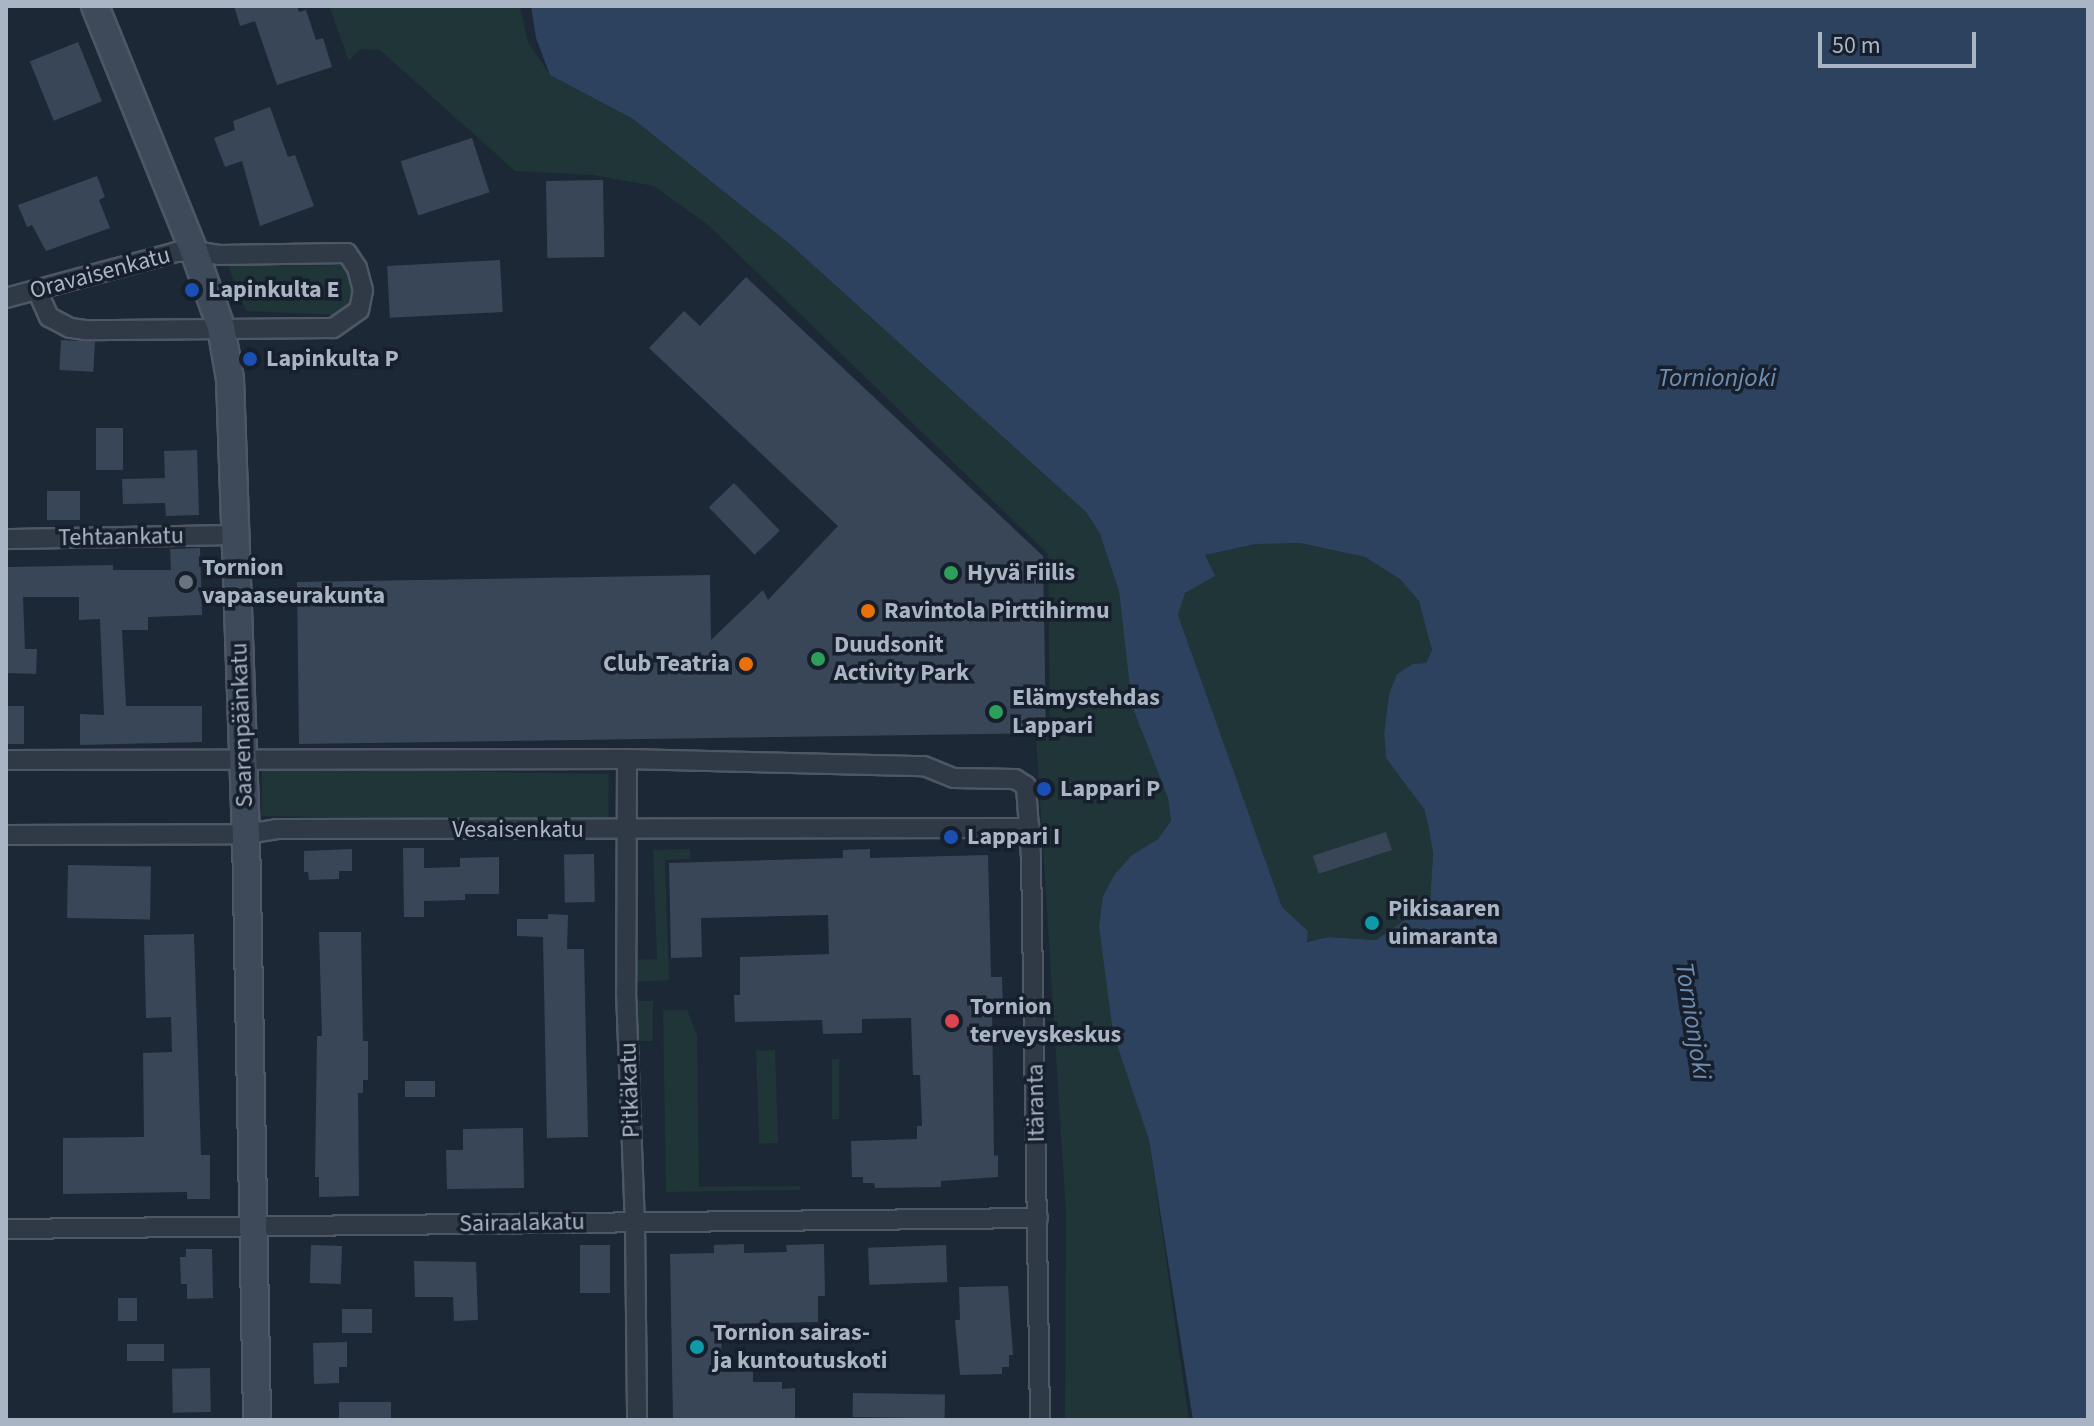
<!DOCTYPE html>
<html>
<head>
<meta charset="utf-8">
<style>
  body { margin:0 }
  #map { position:relative; width:2094px; height:1426px; overflow:hidden; background:#1d2836; font-family:"Source Sans 3",sans-serif }
  div>[style] { position:absolute }
  [style*='--x'] { left:calc(var(--x)*1px); top:calc(var(--y)*1px); width:calc(var(--w)*1px); rotate:calc(var(--a)*1deg) }
  .green>* { inset:0; background:#1f3537; transform-origin:0 0 }
  .water>* { inset:0; background:#2c425e }
  .building>* { inset:0; background:#384658; transform-origin:0 0 }
  .roads { filter:drop-shadow(2px 0 #4d5765) drop-shadow(-2px 0 #4d5765) drop-shadow(0 2px #4d5765) drop-shadow(0 -2px #4d5765) }
  .street>* { height:18px; margin:-9px; padding:0 9px; transform-origin:9px; border-radius:9px; background:#303a47 }
  .secondary>* { height:26px; margin:-13px; padding:0 13px; transform-origin:13px; border-radius:13px; background:#3e495a }
  .dots>* { width:22px; height:22px; translate:-50% -50%; box-sizing:border-box; border:4px solid #161f2b; border-radius:50% }
  span { translate:-50% -50%; white-space:nowrap; text-align:center; line-height:1.15; -webkit-text-stroke:7px #161f2b; paint-order:stroke }
  .street-label { font-size:24px; color:#a9b4c5 }
  .poi-label { font-size:24px; color:#a9b4c5; font-weight:700 }
  .left { translate:0 -50%; text-align:left }
  .right { translate:-100% -50%; text-align:right }
  .water-label { font-size:26px; color:#6f8cb1; font-style:italic }
  .frame { position:absolute; inset:0; border:8px solid #a9b4c5; pointer-events:none }
  .scale { position:absolute; left:1818px; top:32px; width:158px; height:36px; box-sizing:border-box; border:4px solid #a9b4c5; border-top:0; padding-left:10px; font-size:24px; line-height:28px; white-space:nowrap; color:#a9b4c5; -webkit-text-stroke:6px #161f2b; paint-order:stroke }
</style>
</head>
<body>
<div id="map">
  <div class="green">
    <i style="clip-path:polygon(329px 6px,520px 6px,528px 42px,550px 75px,633px 119px,792px 246px,1086px 512px,1100px 534px,1119px 591px,1132px 706px,1168px 798px,1171px 821px,1158px 839px,1132px 855px,1113px 1033px,1149px 1140px,1189px 1420px,1065px 1420px,1066px 1214px,1036px 737px,1050px 737px,1048px 554px,708px 225px,654px 186px,593px 175px,515px 171px,380px 50px,360px 49px,349px 61px)"></i>
    <i style="clip-path:polygon(341px 265px,351px 277px,351px 301px,339px 315px,246px 311px,228px 266px)"></i>
    <i style="clip-path:polygon(1300px 543px,1365px 557px,1400px 579px,1414px 591px,1423px 610px,1432px 650px,1426px 663px,1389px 694px,1384px 733px,1386px 758px,1424px 809px,1428px 824px,1433px 853px,1430px 903px,1376px 940px,1329px 937px,1306px 942px,1308px 931px,1282px 907px,1178px 615px,1180px 599px,1191px 588px,1205px 555px,1256px 544px)"></i>
    <i style="left:262px;top:768px;width:347px;height:48px;rotate:1deg"></i>
    <i style="clip-path:polygon(690px 849px,690px 859px,665px 860px,669px 980px,635px 982px,634px 960px,657px 959px,653px 850px)"></i>
    <i style="left:635px;top:1001px;width:18px;height:40px"></i>
    <i style="clip-path:polygon(663px 1010px,687px 1010px,697px 1035px,699px 1187px,800px 1186px,800px 1190px,666px 1192px)"></i>
    <i style="left:775px;top:1050px;width:93px;height:19px;rotate:88deg"></i>
    <i style="left:832px;top:1059px;width:7px;height:60px"></i>
  </div>
  <div class="water">
    <i style="clip-path:polygon(evenodd,531px 6px,2088px 6px,2088px 1420px,1193px 1420px,1149px 1140px,1113px 1033px,1099px 926px,1103px 896px,1115px 874px,1132px 855px,1158px 839px,1171px 821px,1168px 798px,1132px 706px,1119px 591px,1100px 534px,1086px 512px,792px 246px,633px 119px,550px 75px,536px 38px,531px 6px,1300px 543px,1365px 557px,1400px 579px,1419px 601px,1432px 650px,1426px 663px,1413px 664px,1397px 674px,1389px 694px,1384px 733px,1386px 758px,1424px 809px,1428px 824px,1433px 853px,1430px 903px,1376px 940px,1329px 937px,1307px 942px,1308px 931px,1282px 907px,1178px 615px,1185px 593px,1215px 576px,1205px 555px,1256px 544px,1300px 543px)"></i>
  </div>
  <div class="building">
    <i style="clip-path:polygon(234px 6px,297px 6px,299px 12px,306px 10px,316px 40px,323px 38px,332px 67px,277px 85px,255px 21px,240px 26px)"></i>
    <i style="left:78px;top:42px;width:64px;height:52px;rotate:68deg"></i>
    <i style="clip-path:polygon(270px 107px,288px 157px,295px 155px,314px 206px,260px 226px,242px 161px,225px 167px,214px 138px,235px 130px,233px 121px)"></i>
    <i style="left:472px;top:138px;width:57px;height:75px;rotate:72deg"></i>
    <i style="clip-path:polygon(97px 176px,105px 197px,99px 200px,110px 228px,46px 251px,32px 225px,27px 227px,18px 205px)"></i>
    <i style="left:603px;top:180px;width:77px;height:57px;rotate:89deg"></i>
    <i style="left:500px;top:260px;width:52px;height:113px;rotate:87deg"></i>
    <i style="clip-path:polygon(746px 277px,1043px 556px,1046px 733px,299px 744px,297px 582px,710px 575px,711px 640px,763px 590px,768px 600px,838px 526px,649px 348px,684px 311px,700px 326px)"></i>
    <i style="left:61px;top:340px;width:34px;height:30px;rotate:3deg"></i>
    <i style="left:96px;top:428px;width:27px;height:42px"></i>
    <i style="clip-path:polygon(197px 450px,199px 515px,166px 516px,165px 503px,123px 504px,122px 479px,165px 478px,164px 451px)"></i>
    <i style="left:734px;top:483px;width:66px;height:35px;rotate:46deg"></i>
    <i style="left:47px;top:491px;width:33px;height:29px"></i>
    <i style="clip-path:polygon(200px 548px,202px 615px,148px 617px,148px 630px,122px 630px,126px 706px,202px 706px,202px 742px,80px 745px,80px 714px,104px 715px,100px 619px,79px 620px,79px 597px,23px 597px,25px 649px,37px 649px,36px 674px,6px 673px,6px 567px,113px 565px,113px 570px,171px 570px,170px 549px)"></i>
    <i style="left:6px;top:706px;width:18px;height:38px"></i>
    <i style="left:1386px;top:832px;width:19px;height:77px;rotate:72deg"></i>
    <i style="clip-path:polygon(403px 848px,424px 848px,424px 868px,460px 867px,460px 858px,499px 857px,499px 894px,465px 894px,465px 900px,424px 901px,424px 917px,404px 917px)"></i>
    <i style="clip-path:polygon(352px 849px,352px 871px,339px 871px,339px 879px,309px 880px,308px 872px,304px 872px,304px 851px)"></i>
    <i style="clip-path:polygon(870px 849px,870px 858px,988px 855px,991px 977px,1002px 977px,1003px 1007px,992px 1007px,994px 1156px,998px 1155px,998px 1177px,941px 1181px,941px 1187px,875px 1188px,874px 1183px,863px 1183px,863px 1177px,852px 1177px,851px 1141px,917px 1139px,917px 1126px,922px 1126px,920px 1075px,913px 1075px,911px 1018px,862px 1019px,862px 1033px,823px 1034px,822px 1020px,735px 1022px,734px 995px,740px 995px,740px 957px,829px 954px,828px 915px,701px 918px,702px 957px,671px 958px,669px 863px,843px 858px,843px 850px)"></i>
    <i style="left:594px;top:854px;width:48px;height:30px;rotate:89deg"></i>
    <i style="left:68px;top:865px;width:83px;height:53px;rotate:1deg"></i>
    <i style="clip-path:polygon(548px 914px,568px 915px,567px 949px,584px 949px,588px 1137px,547px 1138px,543px 937px,517px 936px,517px 919px,548px 919px)"></i>
    <i style="clip-path:polygon(319px 932px,361px 932px,363px 1041px,368px 1041px,368px 1080px,363px 1080px,363px 1093px,358px 1093px,359px 1196px,319px 1197px,319px 1177px,315px 1177px,317px 1036px,322px 1036px)"></i>
    <i style="clip-path:polygon(194px 934px,201px 1155px,210px 1155px,210px 1199px,187px 1199px,187px 1192px,63px 1194px,63px 1138px,144px 1137px,143px 1053px,172px 1052px,171px 1017px,146px 1018px,144px 935px)"></i>
    <i style="left:435px;top:1081px;width:16px;height:30px;rotate:90deg"></i>
    <i style="clip-path:polygon(523px 1128px,524px 1188px,447px 1189px,446px 1150px,463px 1150px,463px 1129px)"></i>
    <i style="clip-path:polygon(744px 1244px,744px 1253px,787px 1252px,786px 1245px,824px 1244px,825px 1296px,818px 1296px,818px 1322px,721px 1324px,722px 1372px,753px 1371px,753px 1382px,782px 1382px,782px 1389px,795px 1388px,795px 1420px,673px 1420px,670px 1254px,714px 1253px,714px 1245px)"></i>
    <i style="left:311px;top:1245px;width:31px;height:38px;rotate:2deg"></i>
    <i style="left:580px;top:1245px;width:30px;height:48px"></i>
    <i style="left:946px;top:1245px;width:37px;height:78px;rotate:88deg"></i>
    <i style="clip-path:polygon(186px 1249px,212px 1249px,213px 1298px,187px 1299px,187px 1284px,181px 1284px,180px 1257px,186px 1257px)"></i>
    <i style="clip-path:polygon(414px 1261px,476px 1262px,478px 1320px,454px 1321px,453px 1297px,415px 1297px)"></i>
    <i style="clip-path:polygon(1008px 1286px,1013px 1355px,1009px 1355px,1009px 1367px,1002px 1367px,1002px 1374px,960px 1375px,955px 1320px,960px 1320px,959px 1287px)"></i>
    <i style="left:137px;top:1298px;width:23px;height:19px;rotate:90deg"></i>
    <i style="left:342px;top:1309px;width:30px;height:24px"></i>
    <i style="clip-path:polygon(347px 1342px,347px 1367px,339px 1367px,339px 1383px,314px 1384px,313px 1343px)"></i>
    <i style="left:127px;top:1344px;width:37px;height:17px"></i>
    <i style="left:210px;top:1368px;width:44px;height:38px;rotate:89deg"></i>
    <i style="left:853px;top:1393px;width:92px;height:24px;rotate:1deg"></i>
    <i style="left:339px;top:1402px;width:52px;height:18px"></i>
  </div>
  <div class="roads">
    <div class="street">
      <i style="--x:6;--y:298;--w:177;--a:-15.1"></i>
      <i style="--x:177;--y:252;--w:17;--a:-3"></i>
      <i style="--x:194;--y:251;--w:25;--a:9"></i>
      <i style="--x:219;--y:255;--w:128;--a:-0.9"></i>
      <i style="--x:347;--y:253;--w:18;--a:56"></i>
      <i style="--x:357;--y:268;--w:23;--a:75"></i>
      <i style="--x:363;--y:290;--w:20;--a:101"></i>
      <i style="--x:359;--y:310;--w:32;--a:145"></i>
      <i style="--x:333;--y:328;--w:248;--a:179.5"></i>
      <i style="--x:85;--y:330;--w:15;--a:-172"></i>
      <i style="--x:70;--y:328;--w:24;--a:-152"></i>
      <i style="--x:49;--y:317;--w:30;--a:-114"></i>
      <i style="--x:6;--y:539;--w:231;--a:-1"></i>
      <i style="--x:627;--y:759;--w:232;--a:90.2"></i>
      <i style="--x:626;--y:991;--w:230;--a:87.8"></i>
      <i style="--x:635;--y:1221;--w:199;--a:89.4"></i>
      <i style="--x:6;--y:760;--w:621;--a:-0.09"></i>
      <i style="--x:627;--y:759;--w:297;--a:1.4"></i>
      <i style="--x:924;--y:766;--w:32;--a:22"></i>
      <i style="--x:954;--y:778;--w:61;--a:0.9"></i>
      <i style="--x:1015;--y:779;--w:13;--a:32"></i>
      <i style="--x:1026;--y:786;--w:71;--a:86"></i>
      <i style="--x:1031;--y:857;--w:563;--a:89.08"></i>
      <i style="--x:6;--y:835;--w:240;--a:-0.2"></i>
      <i style="--x:246;--y:834;--w:30;--a:-9"></i>
      <i style="--x:276;--y:829;--w:754;--a:-0.08"></i>
      <i style="--x:6;--y:1229;--w:1032;--a:-0.61"></i>
    </div>
    <div class="secondary">
      <i style="--x:95;--y:6;--w:264;--a:68"></i>
      <i style="--x:194;--y:251;--w:81;--a:70.4"></i>
      <i style="--x:221;--y:327;--w:53;--a:80.2"></i>
      <i style="--x:230;--y:379;--w:455;--a:88"></i>
      <i style="--x:246;--y:834;--w:586;--a:88.92"></i>
    </div>
  </div>
  <div class="dots">
    <i style="left:192px;top:290px;background:#1a4fb4"></i>
    <i style="left:250px;top:359px;background:#1a4fb4"></i>
    <i style="left:951px;top:573px;background:#2e9e5b"></i>
    <i style="left:186px;top:582px;background:#6b7280"></i>
    <i style="left:868px;top:611px;background:#e8710a"></i>
    <i style="left:818px;top:659px;background:#2e9e5b"></i>
    <i style="left:746px;top:664px;background:#e8710a"></i>
    <i style="left:996px;top:712px;background:#2e9e5b"></i>
    <i style="left:1044px;top:789px;background:#1a4fb4"></i>
    <i style="left:951px;top:837px;background:#1a4fb4"></i>
    <i style="left:1372px;top:923px;background:#0f9aa8"></i>
    <i style="left:952px;top:1021px;background:#e0444e"></i>
    <i style="left:697px;top:1347px;background:#0f9aa8"></i>
  </div>
  <div class="street-label">
    <span style="left:100px;top:273px;rotate:-15deg">Oravaisenkatu</span>
    <span style="left:121px;top:537px;rotate:-1deg">Tehtaankatu</span>
    <span style="left:242px;top:725px;rotate:-92deg">Saarenpäänkatu</span>
    <span style="left:518px;top:830px">Vesaisenkatu</span>
    <span style="left:630px;top:1090px;rotate:-92deg">Pitkäkatu</span>
    <span style="left:1036px;top:1103px;rotate:-91deg">Itäranta</span>
    <span style="left:522px;top:1223px;rotate:-1deg">Sairaalakatu</span>
  </div>
  <div class="poi-label">
    <span class="left" style="left:208px;top:290px">Lapinkulta E</span>
    <span class="left" style="left:266px;top:359px">Lapinkulta P</span>
    <span class="left" style="left:202px;top:582px">Tornion<br>vapaaseurakunta</span>
    <span class="left" style="left:967px;top:573px">Hyvä Fiilis</span>
    <span class="left" style="left:884px;top:611px">Ravintola Pirttihirmu</span>
    <span class="left" style="left:834px;top:659px">Duudsonit<br>Activity Park</span>
    <span class="right" style="left:730px;top:664px">Club Teatria</span>
    <span class="left" style="left:1012px;top:712px">Elämystehdas<br>Lappari</span>
    <span class="left" style="left:1060px;top:789px">Lappari P</span>
    <span class="left" style="left:967px;top:837px">Lappari I</span>
    <span class="left" style="left:1388px;top:923px">Pikisaaren<br>uimaranta</span>
    <span class="left" style="left:970px;top:1021px">Tornion<br>terveyskeskus</span>
    <span class="left" style="left:713px;top:1347px">Tornion sairas-<br>ja kuntoutuskoti</span>
  </div>
  <div class="water-label">
    <span style="left:1717px;top:378px">Tornionjoki</span>
    <span style="left:1693px;top:1021px;rotate:81deg">Tornionjoki</span>
  </div>
  <div class="frame"></div>
  <div class="scale">50 m</div>
</div>
</body>
</html>
